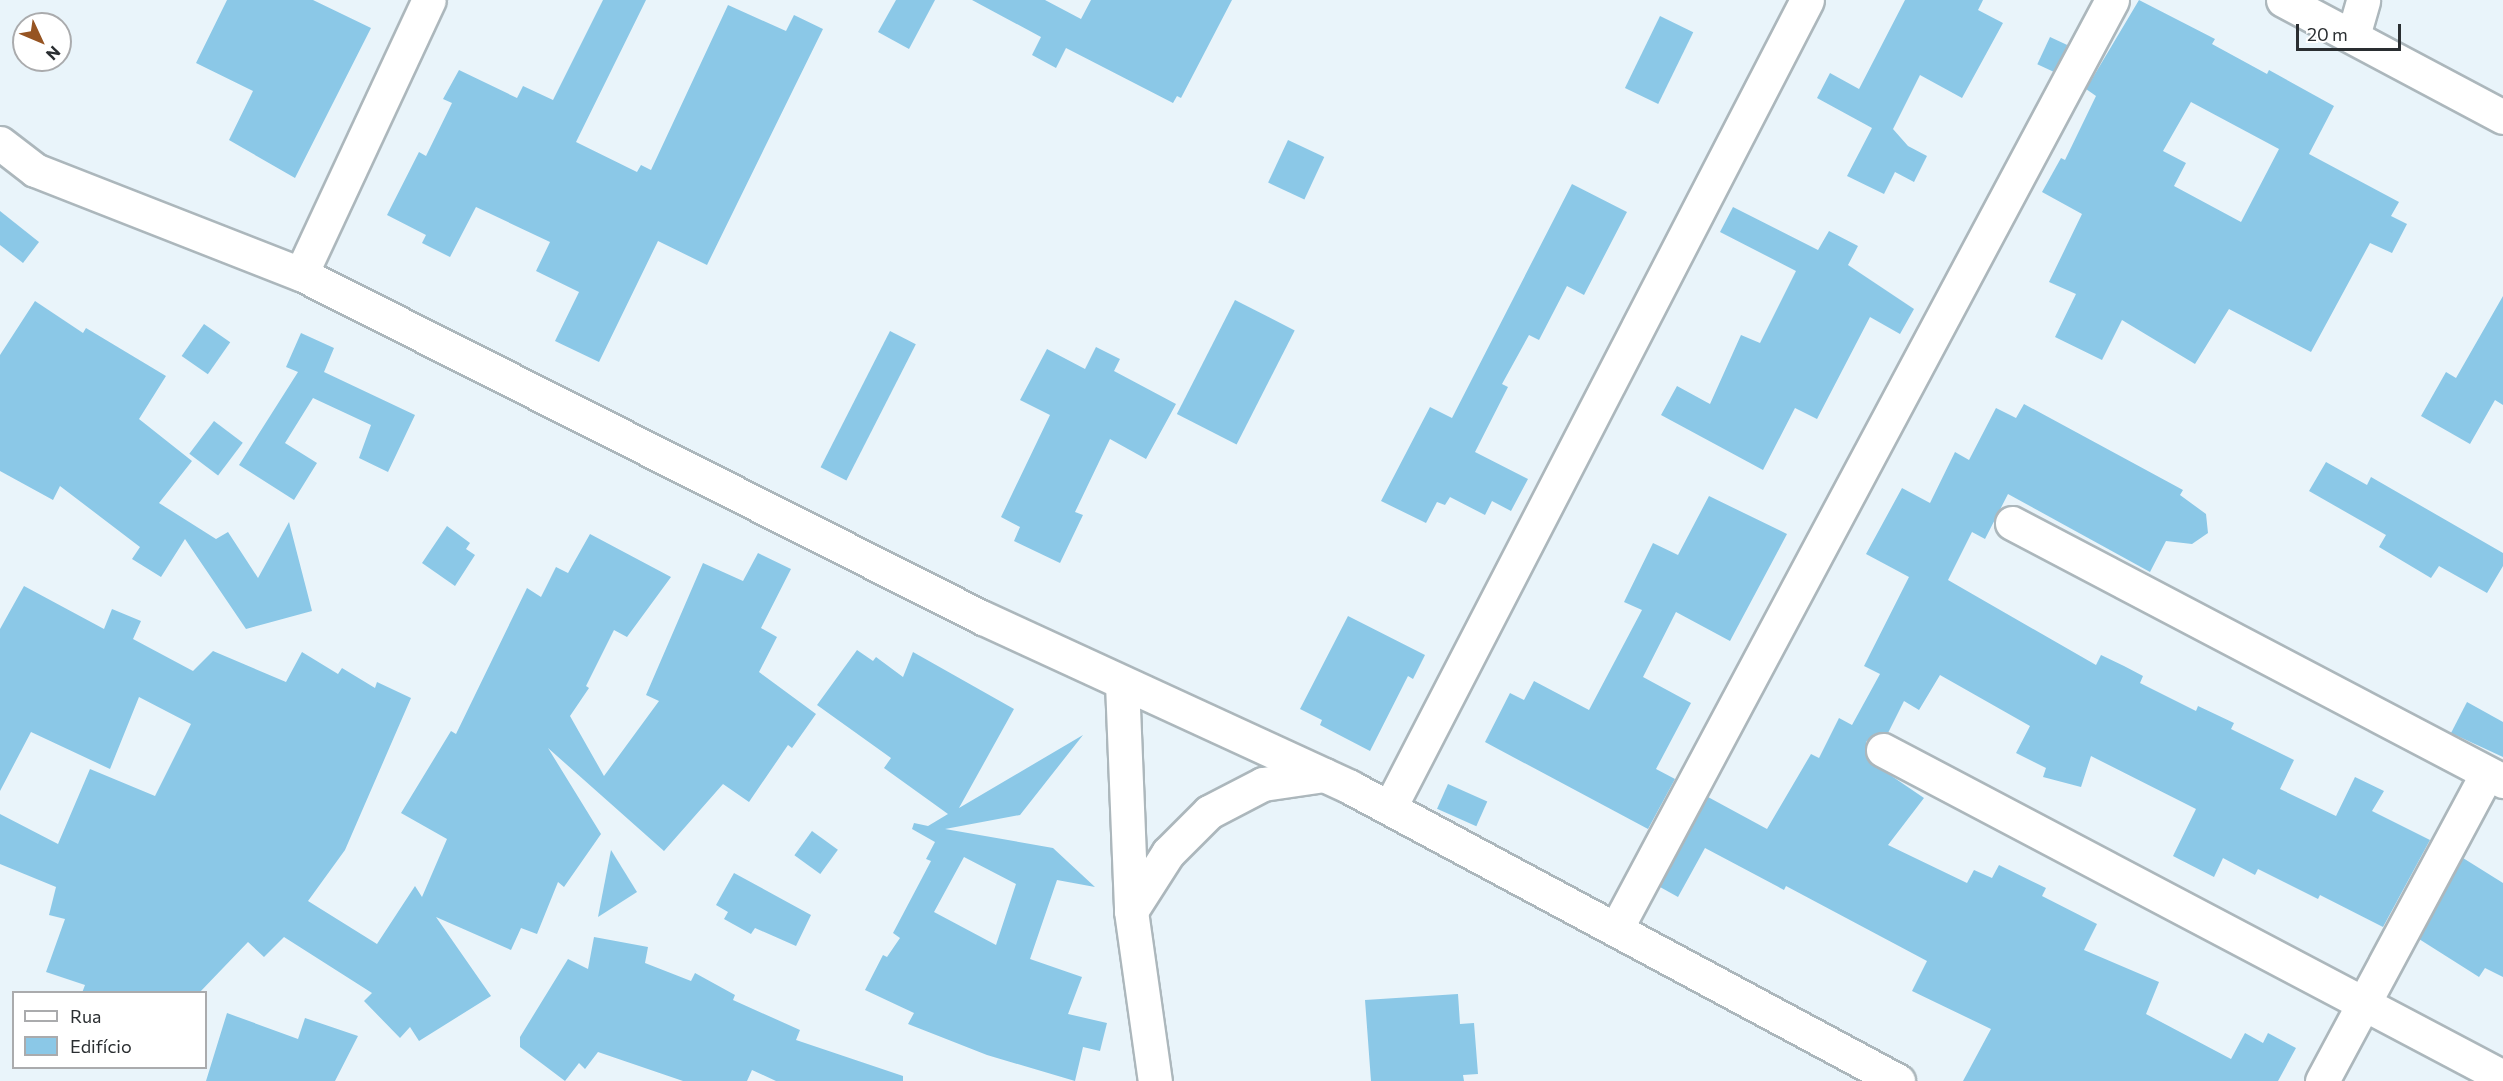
<!DOCTYPE html>
<html>
<head>
<meta charset="utf-8">
<style>
  body { margin:0 }
  #map { position:relative; width:2503px; height:1081px; overflow:hidden; background:#e9f4fa; font-family:Commissioner,sans-serif }
  div>[style] { position:absolute }
  [style*='--x'] { left:calc(var(--x)*1px); top:calc(var(--y)*1px); width:calc(var(--w)*1px); rotate:calc(var(--a)*1deg) }
  .building>* { inset:0; background:#8bc8e7; transform-origin:0 0 }
  .roads { filter:drop-shadow(2px 0 #acb7bc) drop-shadow(-2px 0 #acb7bc) drop-shadow(0 2px #acb7bc) drop-shadow(0 -2px #acb7bc) }
  .minor>* { height:33px; margin:-16.5px; padding:0 16.5px; transform-origin:16.5px; border-radius:16.5px; background:#fff }
  span { translate:-50% -50%; white-space:nowrap; text-align:center; line-height:1.15; -webkit-text-stroke:5px #fff; paint-order:stroke }
  .legend { position:absolute; left:12px; top:991px; width:195px; height:78px; box-sizing:border-box; background:#fff; border:2px solid #aaabad; margin:0; padding:8px 10px; list-style:none; font-size:18px; color:#2a2e31 }
  .legend li { display:flex; align-items:center; gap:12px; height:30px }
  .legend b { width:30px; border:2px solid #aaabad }
  .north { position:absolute; left:12px; top:12px; width:60px; height:60px; box-sizing:border-box; background:#fff; border:2px solid #aaabad; border-radius:50%; rotate:134deg; font-size:16px; font-weight:700; line-height:24px; text-align:center; color:#2a2e31 }
  .north::after { content:''; display:block; margin:auto; width:21px; height:27px; background:#965422; clip-path:polygon(50% 0,100% 100%,50% 72%,0 100%) }
  .scale { position:absolute; left:2296px; top:24px; width:105px; height:27px; box-sizing:border-box; border:3px solid #2a2e31; border-top:0; padding-left:8px; font-size:18px; line-height:21px; white-space:nowrap; color:#2a2e31; -webkit-text-stroke:4px #fff; paint-order:stroke }
</style>
</head>
<body>
<div id="map">
  <div class="building">
    <i style="clip-path:polygon(227px 0,313px 0,371px 28px,295px 178px,229px 140px,253px 91px,196px 63px)"></i>
    <i style="clip-path:polygon(603px 0,646px 0,576px 142px,637px 172px,641px 165px,651px 170px,728px 5px,786px 31px,794px 15px,823px 29px,707px 265px,658px 241px,599px 362px,555px 341px,579px 292px,536px 271px,550px 242px,476px 207px,450px 257px,422px 243px,426px 235px,387px 215px,419px 152px,426px 156px,452px 103px,443px 99px,459px 70px,517px 98px,523px 86px,553px 100px)"></i>
    <i style="clip-path:polygon(896px 0,935px 0,909px 49px,878px 32px)"></i>
    <i style="clip-path:polygon(972px 0,1045px 0,1081px 19px,1091px 0,1232px 0,1181px 98px,1177px 96px,1173px 103px,1066px 48px,1056px 68px,1032px 55px,1041px 37px)"></i>
    <i style="clip-path:polygon(1905px 0,1983px 0,1978px 10px,2003px 23px,1962px 98px,1920px 75px,1893px 129px,1908px 146px,1927px 156px,1914px 182px,1895px 172px,1884px 194px,1847px 176px,1872px 128px,1817px 98px,1830px 73px,1859px 89px)"></i>
    <i style="clip-path:polygon(evenodd,2139px 0,2215px 39px,2212px 44px,2267px 74px,2269px 70px,2334px 106px,2309px 154px,2399px 202px,2391px 216px,2407px 224px,2392px 253px,2370px 243px,2311px 352px,2229px 309px,2195px 364px,2122px 320px,2102px 360px,2055px 337px,2076px 294px,2049px 282px,2082px 214px,2042px 192px,2061px 158px,2065px 160px,2096px 96px,2086px 89px,2139px 0,2191px 102px,2279px 149px,2241px 222px,2174px 186px,2186px 163px,2163px 151px,2191px 102px)"></i>
    <i style="left:1660px;top:16px;width:37px;height:80px;rotate:26deg"></i>
    <i style="left:2050px;top:37px;width:19px;height:30px;rotate:25deg"></i>
    <i style="left:1288px;top:140px;width:40px;height:47px;rotate:25deg"></i>
    <i style="clip-path:polygon(1572px 184px,1627px 212px,1584px 295px,1567px 286px,1539px 340px,1529px 335px,1502px 384px,1508px 387px,1475px 452px,1528px 479px,1511px 511px,1492px 501px,1485px 515px,1450px 497px,1445px 505px,1437px 502px,1426px 523px,1381px 501px,1430px 407px,1452px 418px)"></i>
    <i style="clip-path:polygon(1733px 207px,1818px 250px,1829px 231px,1858px 246px,1848px 265px,1914px 309px,1900px 334px,1870px 317px,1817px 419px,1795px 408px,1763px 470px,1661px 415px,1677px 386px,1710px 404px,1741px 335px,1760px 343px,1796px 271px,1720px 232px)"></i>
    <i style="clip-path:polygon(0 211px,39px 242px,23px 263px,0 245px)"></i>
    <i style="clip-path:polygon(2503px 296px,2503px 405px,2495px 400px,2470px 444px,2421px 416px,2446px 372px,2456px 378px)"></i>
    <i style="left:1235px;top:300px;width:67px;height:128px;rotate:27deg"></i>
    <i style="clip-path:polygon(35px 301px,83px 333px,86px 328px,166px 376px,139px 419px,192px 461px,159px 503px,216px 539px,228px 532px,258px 578px,289px 522px,312px 611px,246px 629px,185px 539px,161px 577px,132px 559px,140px 547px,60px 486px,53px 500px,0 471px,0 355px)"></i>
    <i style="left:204px;top:324px;width:32px;height:39px;rotate:35deg"></i>
    <i style="left:890px;top:331px;width:29px;height:153px;rotate:27deg"></i>
    <i style="clip-path:polygon(301px 333px,334px 348px,324px 372px,415px 415px,388px 472px,359px 458px,371px 425px,313px 398px,285px 443px,317px 463px,294px 500px,239px 465px,298px 372px,286px 367px)"></i>
    <i style="clip-path:polygon(1096px 347px,1120px 359px,1114px 371px,1176px 404px,1146px 459px,1110px 439px,1075px 512px,1083px 515px,1060px 563px,1014px 541px,1020px 527px,1001px 517px,1050px 415px,1020px 400px,1047px 349px,1085px 369px)"></i>
    <i style="clip-path:polygon(2024px 404px,2183px 490px,2180px 495px,2206px 514px,2208px 533px,2192px 544px,2166px 541px,2150px 572px,2008px 494px,1985px 539px,1972px 532px,1948px 580px,2096px 665px,2101px 655px,2124px 666px,2143px 676px,2140px 683px,2196px 711px,2198px 706px,2234px 723px,2231px 729px,2294px 760px,2280px 789px,2336px 816px,2355px 777px,2384px 791px,2372px 811px,2430px 840px,2383px 927px,2320px 895px,2318px 899px,2258px 869px,2255px 875px,2223px 858px,2214px 877px,2173px 856px,2196px 809px,2091px 756px,2081px 787px,2043px 777px,2046px 768px,2016px 753px,2030px 726px,1940px 675px,1919px 710px,1904px 701px,1888px 733px,1874px 734px,1866px 742px,1868px 760px,1924px 798px,1888px 845px,1967px 883px,1974px 870px,1992px 878px,1999px 865px,2046px 888px,2042px 896px,2097px 924px,2084px 950px,2159px 982px,2146px 1014px,2231px 1059px,2245px 1033px,2263px 1043px,2268px 1033px,2296px 1048px,2278px 1081px,1963px 1081px,1991px 1029px,1912px 991px,1927px 961px,1786px 886px,1784px 890px,1705px 848px,1678px 897px,1660px 887px,1708px 797px,1767px 829px,1811px 754px,1819px 758px,1839px 718px,1852px 725px,1880px 674px,1864px 666px,1909px 577px,1866px 554px,1902px 488px,1930px 503px,1955px 452px,1969px 460px,1996px 408px,2016px 418px)"></i>
    <i style="left:214px;top:421px;width:36px;height:41px;rotate:37deg"></i>
    <i style="clip-path:polygon(2326px 462px,2367px 485px,2371px 477px,2503px 553px,2503px 566px,2487px 593px,2439px 566px,2431px 578px,2379px 547px,2386px 535px,2309px 491px)"></i>
    <i style="clip-path:polygon(1709px 496px,1787px 534px,1730px 641px,1676px 612px,1643px 677px,1691px 703px,1656px 769px,1675px 779px,1648px 829px,1485px 742px,1510px 693px,1524px 700px,1534px 681px,1589px 710px,1642px 610px,1624px 602px,1653px 543px,1678px 555px)"></i>
    <i style="clip-path:polygon(447px 526px,470px 543px,466px 549px,475px 555px,455px 586px,422px 563px)"></i>
    <i style="clip-path:polygon(590px 534px,671px 577px,627px 637px,614px 630px,586px 686px,589px 688px,570px 716px,604px 776px,659px 701px,646px 695px,703px 563px,743px 581px,758px 553px,791px 569px,761px 628px,777px 637px,759px 672px,816px 714px,792px 748px,788px 745px,749px 802px,723px 784px,664px 851px,548px 748px,601px 834px,564px 887px,558px 882px,537px 934px,521px 928px,511px 950px,436px 917px,491px 996px,419px 1041px,410px 1027px,400px 1038px,364px 1001px,372px 993px,284px 937px,264px 957px,248px 942px,199px 993px,82px 993px,85px 985px,46px 972px,65px 919px,49px 915px,56px 887px,0 864px,0 814px,58px 844px,90px 769px,155px 796px,191px 724px,139px 697px,110px 769px,31px 732px,0 791px,0 629px,24px 586px,104px 629px,112px 609px,141px 621px,133px 639px,193px 671px,213px 651px,286px 682px,302px 652px,338px 674px,342px 668px,375px 688px,377px 682px,411px 698px,345px 850px,308px 901px,377px 944px,415px 886px,422px 897px,447px 839px,401px 813px,451px 731px,456px 734px,527px 588px,541px 597px,556px 567px,568px 573px)"></i>
    <i style="clip-path:polygon(1348px 616px,1425px 655px,1413px 679px,1408px 676px,1370px 751px,1320px 725px,1322px 720px,1300px 709px)"></i>
    <i style="clip-path:polygon(evenodd,857px 650px,873px 661px,876px 657px,903px 677px,913px 652px,1014px 709px,959px 808px,1083px 735px,1020px 815px,945px 829px,1053px 848px,1095px 887px,1057px 880px,1030px 959px,1082px 977px,1068px 1014px,1107px 1023px,1100px 1051px,1083px 1047px,1075px 1081px,987px 1055px,908px 1024px,914px 1013px,865px 990px,883px 955px,887px 957px,900px 938px,893px 933px,931px 861px,926px 859px,935px 842px,912px 829px,914px 823px,928px 826px,948px 814px,884px 768px,891px 758px,817px 705px,857px 650px,964px 857px,1016px 884px,996px 945px,934px 912px,964px 857px)"></i>
    <i style="clip-path:polygon(2467px 702px,2503px 722px,2503px 757px,2451px 733px)"></i>
    <i style="left:1448px;top:784px;width:43px;height:27px;rotate:24deg"></i>
    <i style="left:812px;top:831px;width:32px;height:30px;rotate:36deg"></i>
    <i style="clip-path:polygon(611px 850px,637px 892px,598px 917px)"></i>
    <i style="clip-path:polygon(2463px 858px,2503px 883px,2503px 977px,2485px 968px,2479px 977px,2419px 939px)"></i>
    <i style="clip-path:polygon(734px 873px,811px 915px,796px 946px,755px 928px,751px 934px,724px 919px,728px 912px,716px 905px)"></i>
    <i style="clip-path:polygon(594px 937px,648px 947px,645px 963px,691px 981px,695px 973px,735px 995px,733px 1000px,800px 1030px,796px 1040px,903px 1076px,903px 1081px,776px 1081px,752px 1070px,747px 1081px,683px 1081px,598px 1052px,585px 1069px,579px 1063px,565px 1081px,520px 1047px,520px 1037px,568px 959px,588px 969px)"></i>
    <i style="clip-path:polygon(1458px 994px,1460px 1024px,1474px 1023px,1478px 1074px,1463px 1075px,1464px 1081px,1371px 1081px,1365px 1000px)"></i>
    <i style="clip-path:polygon(227px 1013px,298px 1039px,305px 1018px,358px 1036px,335px 1081px,206px 1081px)"></i>
  </div>
  <div class="roads">
    <div class="minor">
      <i style="--x:2283;--y:0;--w:249;--a:28"></i>
      <i style="--x:2353;--y:36;--w:37;--a:-74"></i>
      <i style="--x:0;--y:143;--w:44;--a:37.6"></i>
      <i style="--x:35;--y:170;--w:286;--a:21.4"></i>
      <i style="--x:301;--y:274;--w:764;--a:26.77"></i>
      <i style="--x:983;--y:618;--w:404;--a:24.7"></i>
      <i style="--x:1350;--y:787;--w:622;--a:28.21"></i>
      <i style="--x:301;--y:274;--w:302;--a:-65"></i>
      <i style="--x:2012;--y:523;--w:555;--a:27.72"></i>
      <i style="--x:1122;--y:683;--w:228;--a:87.7"></i>
      <i style="--x:1131;--y:911;--w:172;--a:82"></i>
      <i style="--x:1883;--y:750;--w:701;--a:27.81"></i>
      <i style="--x:1390;--y:807;--w:908;--a:-62.67"></i>
      <i style="--x:1131;--y:911;--w:69;--a:-57.5"></i>
      <i style="--x:1168;--y:853;--w:58;--a:-45"></i>
      <i style="--x:1209;--y:812;--w:61;--a:-27.4"></i>
      <i style="--x:1263;--y:784;--w:62;--a:-8.4"></i>
      <i style="--x:1616;--y:929;--w:1053;--a:-61.9"></i>
      <i style="--x:2322;--y:1081;--w:349;--a:-61.8"></i>
    </div>
  </div>
  <ul class="legend">
  <li><b style="height:8px;background:#fff"></b>Rua</li>
  <li><b style="height:16px;background:#8bc8e7"></b>Edifício</li>
  </ul>
  <div class="north">N</div>
  <div class="scale">20 m</div>
</div>
</body>
</html>
